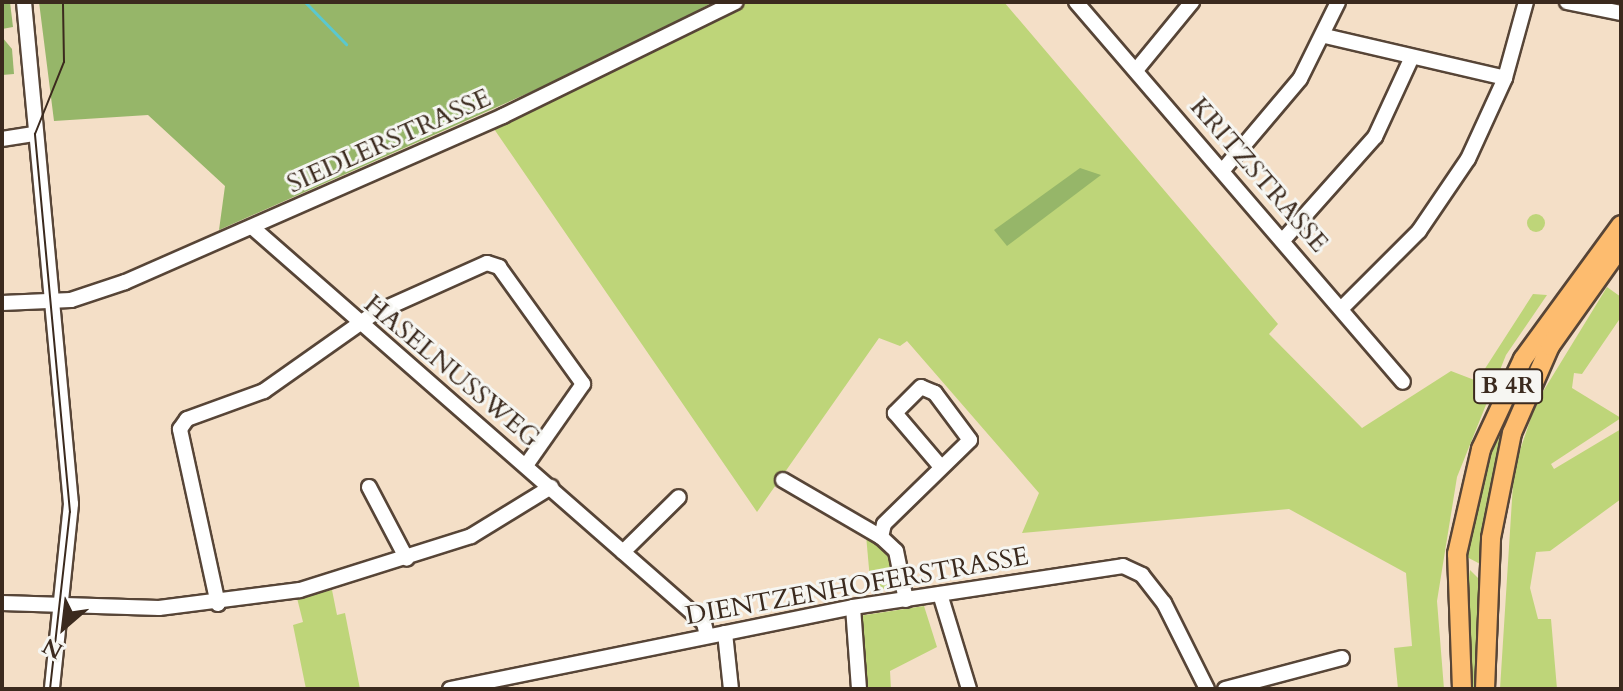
<!DOCTYPE html>
<html>
<head>
<meta charset="utf-8">
<style>
  body { margin:0 }
  #map { position:relative; width:1623px; height:691px; overflow:hidden; background:#f4dfc7; font-family:Cardo,serif }
  div>[style] { position:absolute }
  [style*='--x'] { left:calc(var(--x)*1px); top:calc(var(--y)*1px); width:calc(var(--w)*1px); rotate:calc(var(--a)*1deg) }
  .green>* { inset:0; background:#bed579 }
  .round { border-radius:50% }
  .forest>* { inset:0; background:#96b669 }
  .stream>* { height:3px; margin:-1.5px; padding:0 1.5px; transform-origin:1.5px; border-radius:1.5px; background:#5ac8cf }
  .roads { filter:drop-shadow(2px 0 #574537) drop-shadow(-2px 0 #574537) drop-shadow(0 2px #574537) drop-shadow(0 -2px #574537) }
  .minor>* { height:14px; margin:-7px; padding:0 7px; transform-origin:7px; border-radius:7px; background:#fff }
  .major>* { height:18px; margin:-9px; padding:0 9px; transform-origin:9px; border-radius:9px; background:#fdbc6f }
  .tram>* { height:2px; margin:-1px; padding:0 1px; transform-origin:1px; border-radius:1px; background:#3b2a1e }
  span { translate:-50% -50%; white-space:nowrap; text-align:center; line-height:1.15; -webkit-text-stroke:6px #f6f6f2; paint-order:stroke }
  .shield-label span { padding:2px 6px; background:#f6f6f2; border:2px solid; border-radius:6px; -webkit-text-stroke-width:0 }
  .shield-label { font-size:24px; color:#3b2a1e; font-weight:700 }
  .street-label { font-size:26px; color:#3b2a1e }
  .frame { position:absolute; inset:0; border:4px solid #3b2a1e; pointer-events:none }
  .north { position:absolute; left:24px; top:587px; width:80px; height:80px; -webkit-text-stroke:6px #f6f6f2; paint-order:stroke; rotate:208deg; font-size:22px; font-weight:700; line-height:32px; text-align:center; color:#3b2a1e }
  .north::after { content:''; display:block; margin:auto; width:28px; height:36px; background:#3b2a1e; clip-path:polygon(50% 0,100% 100%,50% 72%,0 100%) }
</style>
</head>
<body>
<div id="map">
  <div class="green">
    <i style="clip-path:polygon(743px 2px,1004px 2px,1278px 324px,1269px 334px,1362px 428px,1451px 371px,1477px 381px,1533px 294px,1547px 295px,1506px 355px,1457px 477px,1437px 601px,1444px 689px,1398px 689px,1394px 648px,1412px 646px,1406px 573px,1289px 509px,1022px 533px,1039px 493px,907px 341px,900px 346px,879px 338px,757px 512px,492px 126px,633px 63px)"></i>
    <i class="round" style="left:1527px;top:214px;width:18px;height:18px"></i>
    <i style="clip-path:polygon(1607px 287px,1621px 297px,1621px 317px,1582px 374px,1574px 373px,1572px 388px,1621px 418px,1551px 464px,1554px 469px,1621px 429px,1621px 499px,1550px 551px,1536px 552px,1530px 588px,1538px 619px,1551px 619px,1557px 689px,1500px 689px,1514px 468px,1536px 403px)"></i>
    <i style="clip-path:polygon(1546px 343px,1484px 566px,1463px 555px,1481px 465px,1516px 383px)"></i>
    <i style="clip-path:polygon(866px 535px,889px 551px,899px 586px,871px 591px)"></i>
    <i style="clip-path:polygon(1470px 570px,1478px 578px,1478px 689px,1472px 689px,1463px 621px)"></i>
    <i style="clip-path:polygon(332px 590px,337px 615px,345px 613px,360px 689px,306px 689px,293px 625px,303px 622px,297px 598px)"></i>
    <i style="clip-path:polygon(924px 606px,937px 647px,890px 671px,891px 689px,865px 689px,859px 616px)"></i>
  </div>
  <div class="forest">
    <i style="clip-path:polygon(2px 2px,10px 2px,13px 27px,2px 29px)"></i>
    <i style="clip-path:polygon(39px 2px,713px 2px,630px 48px,219px 230px,225px 186px,148px 115px,54px 121px)"></i>
    <i style="clip-path:polygon(2px 37px,12px 49px,14px 74px,2px 75px)"></i>
    <i style="clip-path:polygon(1080px 168px,1101px 175px,1007px 246px,994px 230px)"></i>
  </div>
  <div class="stream">
    <i style="--x:305;--y:2;--w:59;--a:45.7"></i>
  </div>
  <div class="roads">
    <div class="minor">
      <i style="--x:24;--y:2;--w:504;--a:84.65"></i>
      <i style="--x:71;--y:504;--w:186;--a:95.9"></i>
      <i style="--x:1076;--y:2;--w:501;--a:49.29"></i>
      <i style="--x:1567;--y:2;--w:55;--a:11.5"></i>
      <i style="--x:1325;--y:36;--w:185;--a:13.1"></i>
      <i style="--x:1137;--y:69;--w:87;--a:-50.6"></i>
      <i style="--x:2;--y:139;--w:33;--a:-9"></i>
      <i style="--x:1223;--y:170;--w:119;--a:-49.8"></i>
      <i style="--x:1300;--y:79;--w:86;--a:-63.7"></i>
      <i style="--x:252;--y:227;--w:601;--a:41.22"></i>
      <i style="--x:704;--y:623;--w:13;--a:77"></i>
      <i style="--x:1284;--y:239;--w:137;--a:-48.3"></i>
      <i style="--x:1375;--y:137;--w:88;--a:-65.2"></i>
      <i style="--x:2;--y:303;--w:69;--a:-2.5"></i>
      <i style="--x:71;--y:300;--w:57;--a:-18.4"></i>
      <i style="--x:125;--y:282;--w:413;--a:-23.7"></i>
      <i style="--x:503;--y:116;--w:259;--a:-26.1"></i>
      <i style="--x:1342;--y:308;--w:109;--a:-45"></i>
      <i style="--x:1419;--y:231;--w:87;--a:-55.8"></i>
      <i style="--x:1468;--y:159;--w:89;--a:-65.4"></i>
      <i style="--x:1505;--y:78;--w:79;--a:-74.6"></i>
      <i style="--x:783;--y:480;--w:113;--a:30.2"></i>
      <i style="--x:369;--y:487;--w:81;--a:62.2"></i>
      <i style="--x:623;--y:552;--w:78;--a:-44.5"></i>
      <i style="--x:940;--y:594;--w:99;--a:73"></i>
      <i style="--x:906;--y:600;--w:50;--a:-101.5"></i>
      <i style="--x:896;--y:551;--w:21;--a:-137"></i>
      <i style="--x:881;--y:537;--w:13;--a:-77"></i>
      <i style="--x:884;--y:524;--w:120;--a:-44.3"></i>
      <i style="--x:970;--y:440;--w:59;--a:-126.7"></i>
      <i style="--x:935;--y:393;--w:15;--a:-157"></i>
      <i style="--x:921;--y:387;--w:37;--a:135"></i>
      <i style="--x:895;--y:413;--w:71;--a:49.6"></i>
      <i style="--x:2;--y:603;--w:157;--a:1.8"></i>
      <i style="--x:159;--y:608;--w:142;--a:-7.3"></i>
      <i style="--x:300;--y:590;--w:179;--a:-17.5"></i>
      <i style="--x:471;--y:536;--w:94;--a:-31.5"></i>
      <i style="--x:218;--y:604;--w:179;--a:-102.3"></i>
      <i style="--x:180;--y:429;--w:12;--a:-55"></i>
      <i style="--x:187;--y:419;--w:82;--a:-20"></i>
      <i style="--x:264;--y:391;--w:133;--a:-35.2"></i>
      <i style="--x:373;--y:314;--w:125;--a:-24.1"></i>
      <i style="--x:487;--y:263;--w:13;--a:18"></i>
      <i style="--x:499;--y:267;--w:144;--a:54.3"></i>
      <i style="--x:583;--y:384;--w:98;--a:125"></i>
      <i style="--x:853;--y:607;--w:82;--a:85.8"></i>
      <i style="--x:725;--y:633;--w:56;--a:83.9"></i>
      <i style="--x:450;--y:689;--w:411;--a:-11.5"></i>
      <i style="--x:853;--y:607;--w:273;--a:-8.6"></i>
      <i style="--x:1123;--y:566;--w:21;--a:25"></i>
      <i style="--x:1142;--y:575;--w:36;--a:52"></i>
      <i style="--x:1164;--y:603;--w:96;--a:63.4"></i>
      <i style="--x:1225;--y:689;--w:121;--a:-14.8"></i>
    </div>
    <div class="major">
      <i style="--x:1462;--y:689;--w:135;--a:-92.1"></i>
      <i style="--x:1457;--y:554;--w:108;--a:-77.1"></i>
      <i style="--x:1481;--y:449;--w:99;--a:-65"></i>
      <i style="--x:1523;--y:359;--w:166;--a:-53.8"></i>
      <i style="--x:1485;--y:689;--w:151;--a:-87.7"></i>
      <i style="--x:1491;--y:538;--w:107;--a:-78.7"></i>
      <i style="--x:1512;--y:433;--w:95;--a:-66.4"></i>
      <i style="--x:1550;--y:346;--w:123;--a:-54.6"></i>
    </div>
  </div>
  <div class="tram">
    <i style="--x:50;--y:689;--w:178;--a:-83.6"></i>
    <i style="--x:70;--y:512;--w:380;--a:-95.3"></i>
    <i style="--x:35;--y:134;--w:78;--a:-68.1"></i>
    <i style="--x:64;--y:62;--w:60;--a:-91"></i>
  </div>
  <div class="shield-label">
    <span style="left:1508px;top:386px">B 4R</span>
  </div>
  <div class="street-label">
    <span style="left:389px;top:141px;rotate:-24deg">SIEDLERSTRASSE</span>
    <span style="left:1259px;top:175px;rotate:49deg">KRITZSTRASSE</span>
    <span style="left:452px;top:371px;rotate:40deg">HASELNUSSWEG</span>
    <span style="left:857px;top:586px;rotate:-10deg">DIENTZENHOFERSTRASSE</span>
  </div>
  <div class="frame"></div>
  <div class="north">N</div>
</div>
</body>
</html>
